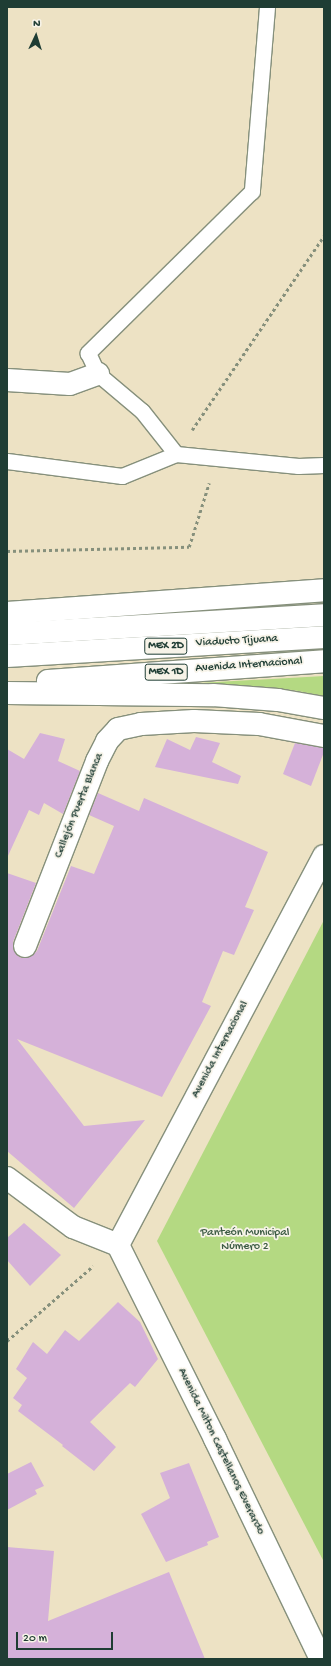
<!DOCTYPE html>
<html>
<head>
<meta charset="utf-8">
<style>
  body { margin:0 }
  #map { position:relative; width:331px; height:1666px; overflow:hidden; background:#ede2c4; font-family:"Gochi Hand",sans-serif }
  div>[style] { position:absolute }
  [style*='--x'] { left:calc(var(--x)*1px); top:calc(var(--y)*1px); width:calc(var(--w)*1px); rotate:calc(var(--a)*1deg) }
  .green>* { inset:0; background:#b4d982 }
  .building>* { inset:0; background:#d5b1d9 }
  .path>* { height:2.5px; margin-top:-1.25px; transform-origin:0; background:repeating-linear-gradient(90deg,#86907c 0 3px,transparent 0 6px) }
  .roads { filter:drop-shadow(1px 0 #86907c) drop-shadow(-1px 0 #86907c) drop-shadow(0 1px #86907c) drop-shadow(0 -1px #86907c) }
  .service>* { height:15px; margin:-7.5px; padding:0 7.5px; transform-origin:7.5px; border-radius:7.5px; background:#fff }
  .minor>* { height:22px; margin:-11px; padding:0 11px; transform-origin:11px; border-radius:11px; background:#fff }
  .trunk>* { height:22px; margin:-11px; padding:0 11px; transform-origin:11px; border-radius:11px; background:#fff }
  .motorway>* { height:22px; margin:-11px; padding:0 11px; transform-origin:11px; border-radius:11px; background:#fff }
  span { translate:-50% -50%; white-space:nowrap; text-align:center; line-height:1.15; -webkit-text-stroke:3.5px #f7f3e8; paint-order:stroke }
  .shield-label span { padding:1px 3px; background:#f7f3e8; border:1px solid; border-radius:3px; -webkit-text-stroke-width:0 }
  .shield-label { font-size:11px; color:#1f3d34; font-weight:700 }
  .street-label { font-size:12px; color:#1f3d34 }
  .park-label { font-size:12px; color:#3d5c44 }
  .frame { position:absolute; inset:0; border:8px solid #1f3d34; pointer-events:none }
  .north { position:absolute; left:16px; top:16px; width:40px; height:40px; -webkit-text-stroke:3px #f7f3e8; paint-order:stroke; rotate:4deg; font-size:11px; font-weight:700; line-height:16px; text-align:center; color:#1f3d34 }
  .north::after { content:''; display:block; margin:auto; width:14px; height:18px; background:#1f3d34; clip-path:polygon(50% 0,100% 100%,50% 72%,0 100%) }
  .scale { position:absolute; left:16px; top:1632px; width:97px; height:18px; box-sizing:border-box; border:2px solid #1f3d34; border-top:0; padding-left:5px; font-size:12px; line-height:14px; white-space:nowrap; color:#1f3d34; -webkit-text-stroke:3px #f7f3e8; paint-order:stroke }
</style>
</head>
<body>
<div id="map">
  <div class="green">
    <i style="clip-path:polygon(324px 676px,324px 696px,293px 690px,163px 685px)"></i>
    <i style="clip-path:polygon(324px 920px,324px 1562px,157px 1241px)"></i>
  </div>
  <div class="building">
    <i style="clip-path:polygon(40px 733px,65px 739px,58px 761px,80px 771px,63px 814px,44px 803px,39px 815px,29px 810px,7px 858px,7px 749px,24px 759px)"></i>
    <i style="clip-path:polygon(196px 737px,220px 743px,212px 762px,241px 776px,238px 784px,155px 767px,167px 739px,190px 750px)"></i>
    <i style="clip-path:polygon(295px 743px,324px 748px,324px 752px,311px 786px,283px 774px)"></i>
    <i style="clip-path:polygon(98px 793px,139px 811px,144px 798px,268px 852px,245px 907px,254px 910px,234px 955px,223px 951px,202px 1002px,211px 1006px,162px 1097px,17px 1039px,84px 1126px,145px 1120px,74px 1208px,7px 1151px,7px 873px,36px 883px,13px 942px,13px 948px,16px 954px,21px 958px,27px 958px,33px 955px,37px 951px,71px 866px,94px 874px,114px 826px,89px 815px)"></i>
    <i style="clip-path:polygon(24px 1223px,61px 1255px,30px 1286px,7px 1260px,7px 1238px)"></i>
    <i style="clip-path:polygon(118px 1302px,140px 1322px,158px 1359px,135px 1387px,130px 1383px,90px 1422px,116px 1447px,94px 1471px,62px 1446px,63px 1445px,18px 1411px,22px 1405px,13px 1398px,27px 1378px,16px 1369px,33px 1342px,47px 1354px,65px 1330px,79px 1341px)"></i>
    <i style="clip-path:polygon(31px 1462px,44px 1486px,35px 1490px,37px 1494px,7px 1510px,7px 1474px)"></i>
    <i style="clip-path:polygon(189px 1463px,219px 1537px,207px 1542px,208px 1545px,166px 1562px,141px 1514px,170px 1498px,160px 1473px)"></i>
    <i style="clip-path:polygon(7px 1547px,54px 1551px,48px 1621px,169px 1572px,205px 1659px,7px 1659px)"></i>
  </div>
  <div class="path">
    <i style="--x:192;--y:430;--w:235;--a:-55.8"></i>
    <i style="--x:7;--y:551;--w:182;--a:-1.3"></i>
    <i style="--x:189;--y:547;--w:67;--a:-72.6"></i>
    <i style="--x:7;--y:1341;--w:114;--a:-41.1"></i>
  </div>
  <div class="roads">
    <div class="service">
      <i style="--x:267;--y:7;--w:185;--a:94.7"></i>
      <i style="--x:252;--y:191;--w:231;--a:135.4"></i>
      <i style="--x:88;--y:353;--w:23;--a:65"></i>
      <i style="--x:98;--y:374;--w:57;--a:40.1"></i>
      <i style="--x:142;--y:411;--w:55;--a:51.7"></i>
      <i style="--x:176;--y:454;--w:123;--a:5.6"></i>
      <i style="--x:298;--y:466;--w:26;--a:-2"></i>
      <i style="--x:7;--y:461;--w:116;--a:7.4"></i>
      <i style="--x:122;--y:476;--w:58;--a:-22.2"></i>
    </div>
    <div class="minor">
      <i style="--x:7;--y:380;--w:63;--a:3.6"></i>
      <i style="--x:70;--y:384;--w:30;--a:-20"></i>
      <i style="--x:25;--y:946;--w:199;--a:-68.7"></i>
      <i style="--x:97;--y:761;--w:22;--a:-63"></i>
      <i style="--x:107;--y:741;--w:16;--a:-47"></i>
      <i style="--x:118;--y:729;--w:24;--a:-12"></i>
      <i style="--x:141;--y:724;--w:53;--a:-3.2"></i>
      <i style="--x:194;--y:721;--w:65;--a:2.6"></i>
      <i style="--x:259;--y:724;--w:66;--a:10.5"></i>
      <i style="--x:7;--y:1178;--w:82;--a:36.6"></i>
      <i style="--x:73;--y:1227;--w:48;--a:21.8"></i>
      <i style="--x:118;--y:1245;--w:217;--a:63.4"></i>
      <i style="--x:215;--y:1439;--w:244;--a:64.3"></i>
      <i style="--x:118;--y:1245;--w:440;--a:-62.1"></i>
    </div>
    <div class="trunk">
      <i style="--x:48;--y:681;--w:277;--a:-4.1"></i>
      <i style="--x:7;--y:693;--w:206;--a:0.6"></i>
      <i style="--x:213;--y:695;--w:65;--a:4.4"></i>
      <i style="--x:278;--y:700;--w:47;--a:9.9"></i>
    </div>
    <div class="motorway">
      <i style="--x:7;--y:613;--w:318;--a:-4.1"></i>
      <i style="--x:7;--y:634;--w:318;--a:-3.4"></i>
      <i style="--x:7;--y:656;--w:318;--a:-3.4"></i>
    </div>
  </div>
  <div class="shield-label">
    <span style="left:166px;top:646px">MEX 2D</span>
    <span style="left:166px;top:672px">MEX 1D</span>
  </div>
  <div class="street-label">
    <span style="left:237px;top:642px;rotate:-3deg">Viaducto Tijuana</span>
    <span style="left:249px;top:666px;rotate:-4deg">Avenida Internacional</span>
    <span style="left:80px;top:806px;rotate:-68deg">Callejón Puerta Blanca</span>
    <span style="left:221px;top:1050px;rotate:-62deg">Avenida Internacional</span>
    <span style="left:220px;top:1452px;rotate:64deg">Avenida Milton Castellanos Everardo</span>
  </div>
  <div class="park-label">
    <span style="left:245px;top:1241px">Panteón Municipal<br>Número 2</span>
  </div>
  <div class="frame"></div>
  <div class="north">N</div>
  <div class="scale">20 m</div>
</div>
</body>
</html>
